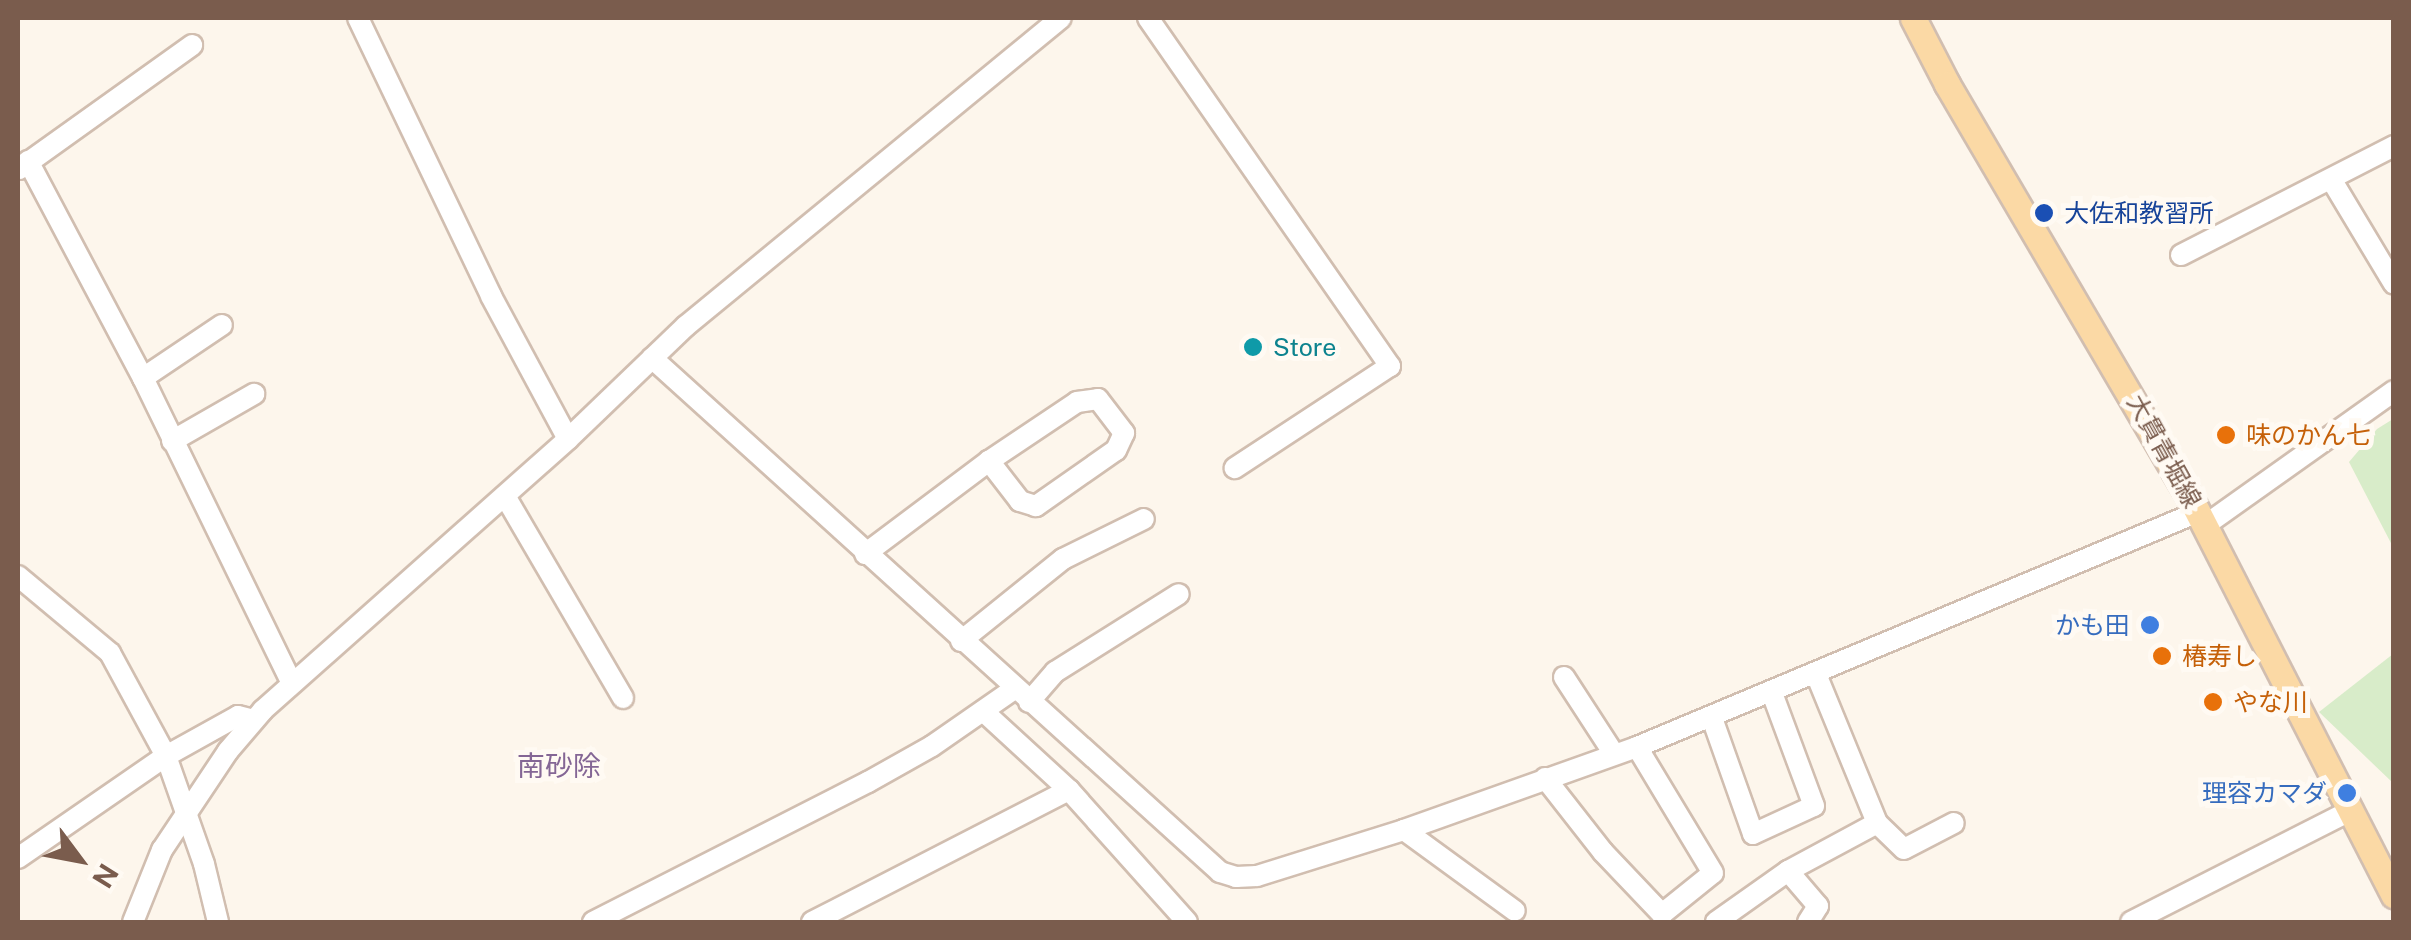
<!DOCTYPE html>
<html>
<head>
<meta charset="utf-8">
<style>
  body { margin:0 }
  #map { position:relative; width:2411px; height:940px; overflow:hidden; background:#fdf6ec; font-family:"Public Sans","Noto Sans JP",sans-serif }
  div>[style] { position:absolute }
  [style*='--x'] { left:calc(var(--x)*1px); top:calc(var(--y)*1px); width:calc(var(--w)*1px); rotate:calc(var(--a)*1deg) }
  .green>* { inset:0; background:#d8ecc9 }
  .roads { filter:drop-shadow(2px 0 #d1beb0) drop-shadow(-2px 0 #d1beb0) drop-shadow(0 2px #d1beb0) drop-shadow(0 -2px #d1beb0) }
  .minor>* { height:20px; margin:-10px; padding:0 10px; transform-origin:10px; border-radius:10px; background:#fff }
  .major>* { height:25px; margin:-12.5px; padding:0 12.5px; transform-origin:12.5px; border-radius:12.5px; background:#fbd9a5 }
  .dots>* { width:28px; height:28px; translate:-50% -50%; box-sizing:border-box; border:5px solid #fffaf3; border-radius:50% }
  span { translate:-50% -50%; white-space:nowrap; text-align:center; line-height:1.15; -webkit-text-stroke:10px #fffaf3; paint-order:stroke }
  .transit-label { font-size:25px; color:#164399 }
  .left { translate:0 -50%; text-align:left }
  .culture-label { font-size:25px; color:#0d838f }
  .food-label { font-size:25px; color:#c56008 }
  .street-label { font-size:25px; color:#7a5c4d }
  .shop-label { font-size:25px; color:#366cbe }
  .right { translate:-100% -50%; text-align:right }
  .neighbourhood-label { font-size:28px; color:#846695 }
  .frame { position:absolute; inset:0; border:20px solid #7a5c4d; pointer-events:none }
  .north { position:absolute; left:30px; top:810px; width:100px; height:100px; -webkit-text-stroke:8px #fffaf3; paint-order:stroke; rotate:122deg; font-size:28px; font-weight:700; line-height:40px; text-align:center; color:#7a5c4d }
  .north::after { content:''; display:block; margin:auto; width:35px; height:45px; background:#7a5c4d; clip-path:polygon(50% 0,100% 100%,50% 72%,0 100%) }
</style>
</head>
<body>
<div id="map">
  <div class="green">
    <i style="clip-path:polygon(2393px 419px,2393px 547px,2349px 462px,2377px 429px)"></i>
    <i style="clip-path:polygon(2393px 654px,2393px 783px,2319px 712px)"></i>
  </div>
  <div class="roads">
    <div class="minor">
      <i style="--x:358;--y:18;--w:308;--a:64.4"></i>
      <i style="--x:491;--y:296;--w:162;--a:61.7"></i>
      <i style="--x:1148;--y:18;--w:424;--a:55.2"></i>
      <i style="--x:1390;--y:366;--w:186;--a:146.7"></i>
      <i style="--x:28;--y:161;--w:246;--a:62.1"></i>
      <i style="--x:143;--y:378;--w:340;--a:64"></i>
      <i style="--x:19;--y:169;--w:213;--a:-35.6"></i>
      <i style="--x:2331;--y:179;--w:122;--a:59"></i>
      <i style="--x:2181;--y:255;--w:239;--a:-27.1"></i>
      <i style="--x:652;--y:358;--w:766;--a:42.14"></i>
      <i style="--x:1220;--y:872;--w:17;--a:17"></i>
      <i style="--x:1236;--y:877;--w:21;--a:-3"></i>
      <i style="--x:1257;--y:876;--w:154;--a:-17.4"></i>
      <i style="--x:1404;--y:830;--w:247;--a:-19.6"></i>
      <i style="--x:1637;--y:747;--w:608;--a:-22.73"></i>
      <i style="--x:143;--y:378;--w:95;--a:-33.9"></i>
      <i style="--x:172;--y:441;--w:95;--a:-29.8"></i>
      <i style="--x:505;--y:496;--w:234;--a:59.7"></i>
      <i style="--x:2204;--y:526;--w:233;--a:-35.4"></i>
      <i style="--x:865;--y:554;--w:155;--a:-36.9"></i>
      <i style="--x:989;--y:461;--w:106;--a:-33.8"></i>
      <i style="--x:1077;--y:402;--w:21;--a:-8"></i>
      <i style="--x:1098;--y:399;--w:43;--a:52.6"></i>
      <i style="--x:1124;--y:433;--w:19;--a:115"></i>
      <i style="--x:1116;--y:450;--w:98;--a:145"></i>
      <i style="--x:1036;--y:506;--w:17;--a:-163"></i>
      <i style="--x:1020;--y:501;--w:51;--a:-127.8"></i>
      <i style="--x:18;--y:576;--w:120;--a:39.9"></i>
      <i style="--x:110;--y:653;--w:117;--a:61.5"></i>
      <i style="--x:166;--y:756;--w:114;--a:70.6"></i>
      <i style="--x:204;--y:864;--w:60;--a:76.4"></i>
      <i style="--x:961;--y:641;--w:131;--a:-38.8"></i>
      <i style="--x:1063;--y:559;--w:90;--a:-26.3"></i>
      <i style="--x:1816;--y:674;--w:161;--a:67.7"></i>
      <i style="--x:1877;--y:823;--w:37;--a:44"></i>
      <i style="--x:1904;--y:849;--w:56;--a:-27.5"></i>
      <i style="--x:1564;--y:677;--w:92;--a:57"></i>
      <i style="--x:1029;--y:702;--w:40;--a:-49"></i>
      <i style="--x:1055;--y:672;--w:146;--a:-32.2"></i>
      <i style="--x:983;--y:711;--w:117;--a:42.6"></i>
      <i style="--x:1069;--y:790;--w:177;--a:48.2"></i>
      <i style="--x:1712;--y:718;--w:123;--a:70.5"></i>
      <i style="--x:1753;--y:834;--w:67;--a:-24.7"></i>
      <i style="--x:1814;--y:806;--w:121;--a:-110.4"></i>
      <i style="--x:1545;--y:778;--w:94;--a:51.9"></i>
      <i style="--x:1603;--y:852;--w:86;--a:46.4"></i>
      <i style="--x:1662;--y:914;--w:65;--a:-38.8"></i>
      <i style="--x:1713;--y:873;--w:147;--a:-121.1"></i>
      <i style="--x:1404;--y:830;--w:137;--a:36.1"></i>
      <i style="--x:18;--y:858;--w:180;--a:-34.6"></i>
      <i style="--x:166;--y:756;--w:82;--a:-29.1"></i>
      <i style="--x:238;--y:716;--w:16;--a:14"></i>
      <i style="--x:1788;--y:871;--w:46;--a:49.4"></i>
      <i style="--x:1818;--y:906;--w:19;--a:122"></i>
      <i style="--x:133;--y:922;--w:78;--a:-68.1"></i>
      <i style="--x:162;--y:850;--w:119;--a:-56.3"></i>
      <i style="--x:228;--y:751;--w:54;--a:-49.5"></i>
      <i style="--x:263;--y:710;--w:408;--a:-41.6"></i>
      <i style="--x:568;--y:439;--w:163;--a:-43.8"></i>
      <i style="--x:686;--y:326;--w:485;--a:-39.4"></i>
      <i style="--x:593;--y:922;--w:309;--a:-27"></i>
      <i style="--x:868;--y:782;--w:73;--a:-29.4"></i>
      <i style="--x:932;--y:746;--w:100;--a:-34.8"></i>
      <i style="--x:812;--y:922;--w:289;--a:-27.2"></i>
      <i style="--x:1716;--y:922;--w:88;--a:-35.3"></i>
      <i style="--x:1788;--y:871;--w:101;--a:-28.3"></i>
      <i style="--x:2131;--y:922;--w:243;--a:-26.9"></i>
    </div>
    <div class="major">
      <i style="--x:1913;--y:18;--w:74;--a:62.7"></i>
      <i style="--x:1947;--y:84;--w:484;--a:59.6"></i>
      <i style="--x:2192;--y:501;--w:443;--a:62.9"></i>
    </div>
  </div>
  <div class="dots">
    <i style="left:2044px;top:213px;background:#1a4fb4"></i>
    <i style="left:1253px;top:347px;background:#0f9aa8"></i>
    <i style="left:2226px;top:435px;background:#e8710a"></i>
    <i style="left:2150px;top:625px;background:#3f7fe0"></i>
    <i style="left:2162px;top:656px;background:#e8710a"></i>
    <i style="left:2213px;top:702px;background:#e8710a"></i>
    <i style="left:2347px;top:793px;background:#3f7fe0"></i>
  </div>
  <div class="transit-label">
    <span class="left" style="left:2064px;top:213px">大佐和教習所</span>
  </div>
  <div class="culture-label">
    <span class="left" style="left:1273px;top:347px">Store</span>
  </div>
  <div class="food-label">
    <span class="left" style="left:2246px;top:435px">味のかん七</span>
    <span class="left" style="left:2182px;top:656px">椿寿し</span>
    <span class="left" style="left:2233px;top:702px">やな川</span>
  </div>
  <div class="street-label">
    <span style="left:2164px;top:451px;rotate:61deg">大貫青堀線</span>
  </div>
  <div class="shop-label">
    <span class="right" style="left:2130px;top:625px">かも田</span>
    <span class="right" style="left:2327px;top:793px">理容カマダ</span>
  </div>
  <div class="neighbourhood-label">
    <span style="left:559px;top:766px">南砂除</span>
  </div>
  <div class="frame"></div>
  <div class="north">N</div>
</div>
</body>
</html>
